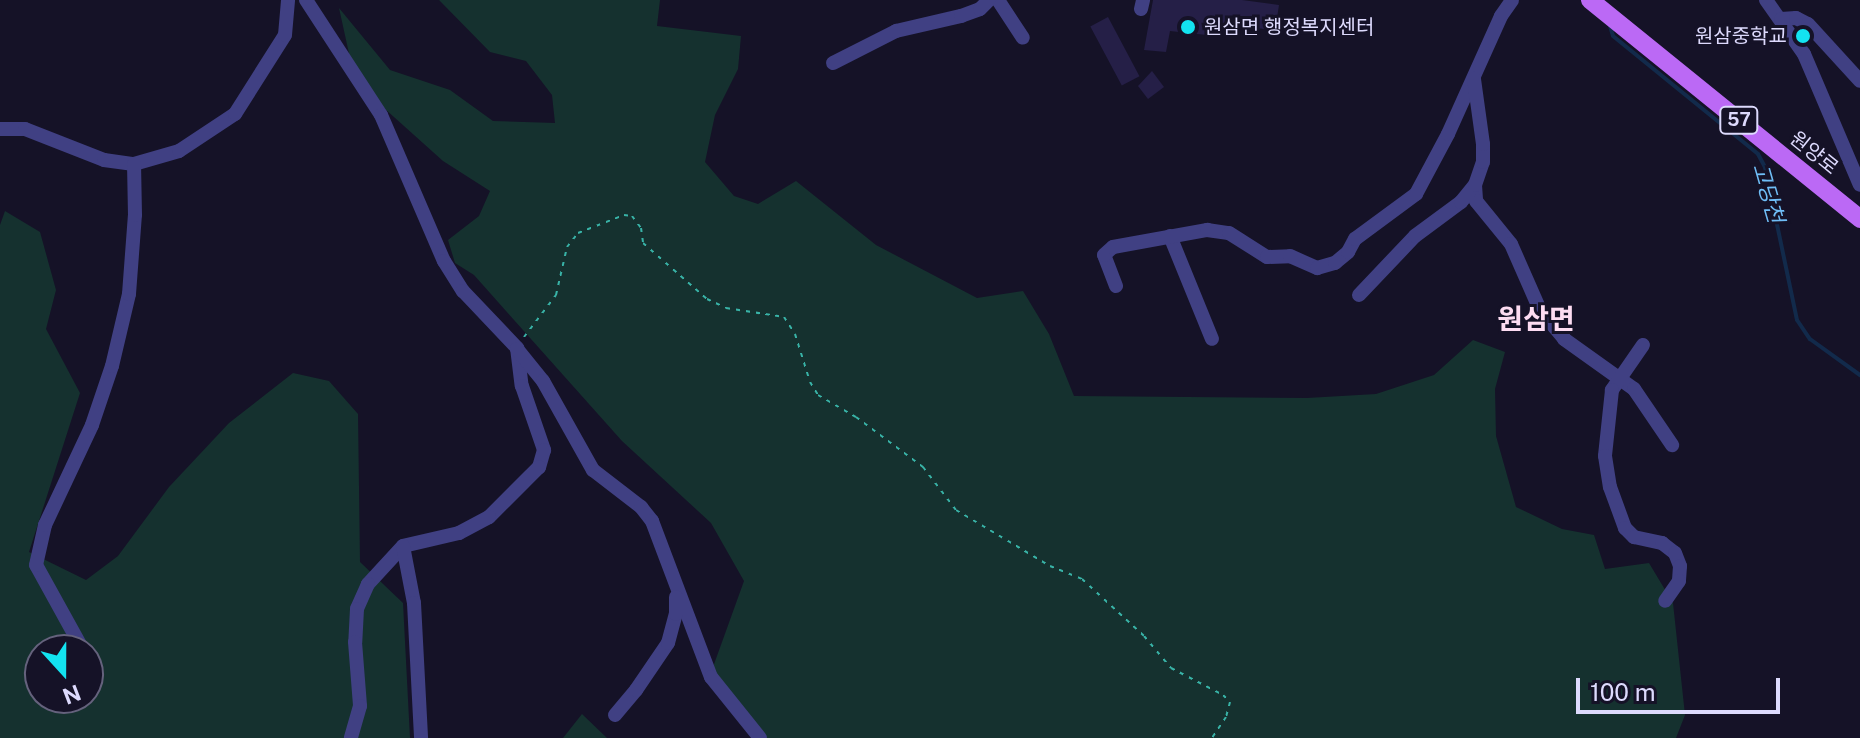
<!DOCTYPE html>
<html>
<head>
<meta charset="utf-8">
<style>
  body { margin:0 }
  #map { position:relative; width:1860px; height:738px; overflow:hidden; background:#151227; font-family:"Public Sans","Noto Sans KR",sans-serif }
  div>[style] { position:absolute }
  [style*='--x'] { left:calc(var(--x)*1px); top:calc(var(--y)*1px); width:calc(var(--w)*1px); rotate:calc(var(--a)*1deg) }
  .green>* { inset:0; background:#15312f }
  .stream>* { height:4px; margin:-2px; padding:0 2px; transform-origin:2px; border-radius:2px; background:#122a4b }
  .building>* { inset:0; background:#251f47; transform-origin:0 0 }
  .path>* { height:2px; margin-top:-1px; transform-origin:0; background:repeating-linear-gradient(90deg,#38b3a7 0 4px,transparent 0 10px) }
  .minor>* { height:14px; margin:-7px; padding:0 7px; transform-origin:7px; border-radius:7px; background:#404083 }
  .major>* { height:18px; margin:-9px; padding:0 9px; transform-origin:9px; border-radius:9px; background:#bb69f5 }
  .dots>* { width:22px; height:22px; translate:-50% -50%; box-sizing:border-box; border:4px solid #151227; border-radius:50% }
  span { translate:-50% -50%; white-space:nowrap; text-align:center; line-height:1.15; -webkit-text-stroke:6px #151227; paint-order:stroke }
  .shield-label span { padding:2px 6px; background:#151227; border:2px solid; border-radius:6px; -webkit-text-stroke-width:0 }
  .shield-label { font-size:18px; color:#dddafd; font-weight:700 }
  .poi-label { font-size:20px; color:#dddafd }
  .left { translate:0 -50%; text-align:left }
  .right { translate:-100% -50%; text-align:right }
  .street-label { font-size:20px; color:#dddafd }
  .water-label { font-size:22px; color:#6fbdf6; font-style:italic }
  .district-label { font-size:28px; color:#fddcf2; font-weight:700 }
  .north { position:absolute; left:24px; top:634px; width:80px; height:80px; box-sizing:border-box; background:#151227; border:2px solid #65627d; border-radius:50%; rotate:159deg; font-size:22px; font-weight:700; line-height:32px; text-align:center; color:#dddafd }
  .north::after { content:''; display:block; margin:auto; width:28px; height:36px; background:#13e3f0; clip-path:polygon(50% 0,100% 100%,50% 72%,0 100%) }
  .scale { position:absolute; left:1576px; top:678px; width:204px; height:36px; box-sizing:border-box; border:4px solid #dddafd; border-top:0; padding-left:10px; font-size:24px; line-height:28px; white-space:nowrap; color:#dddafd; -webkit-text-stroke:6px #151227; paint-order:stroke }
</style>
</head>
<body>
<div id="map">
  <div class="green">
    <i style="clip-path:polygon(439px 0,660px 0,657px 26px,741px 36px,738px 69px,715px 115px,705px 162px,734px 196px,758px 204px,796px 181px,876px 245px,977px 298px,1023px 291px,1049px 334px,1074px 396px,1307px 398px,1376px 394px,1434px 375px,1473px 340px,1505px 352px,1495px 389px,1496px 436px,1516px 507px,1562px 529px,1594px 535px,1605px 569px,1649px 563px,1673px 603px,1685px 715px,1676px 738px,754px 738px,713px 667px,744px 581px,711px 523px,622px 441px,474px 275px,455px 263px,448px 240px,479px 216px,490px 191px,443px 161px,375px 100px,350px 58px,339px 8px,390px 70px,450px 90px,493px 121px,555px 123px,552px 95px,526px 61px,490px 52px)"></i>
    <i style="clip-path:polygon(evenodd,5px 211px,40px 232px,56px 290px,46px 329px,80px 393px,29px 552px,86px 580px,118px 556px,169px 487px,229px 423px,293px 373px,329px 381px,358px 414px,360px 562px,403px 603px,410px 738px,0 738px,0 225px,5px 211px,40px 650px,88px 650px,88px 698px,40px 698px,40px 650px)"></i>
    <i style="clip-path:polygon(582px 714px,607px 738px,563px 738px)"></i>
  </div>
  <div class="stream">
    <i style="--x:1610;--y:26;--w:10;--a:73"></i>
    <i style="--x:1613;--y:36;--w:187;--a:39.1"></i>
    <i style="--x:1758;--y:154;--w:15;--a:62"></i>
    <i style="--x:1765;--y:167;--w:156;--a:78.2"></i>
    <i style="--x:1797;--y:320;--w:23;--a:56"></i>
    <i style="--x:1810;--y:339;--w:62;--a:35.8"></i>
  </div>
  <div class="building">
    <i style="clip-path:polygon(1153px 0,1242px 0,1279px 5px,1275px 31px,1229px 23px,1225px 37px,1170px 31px,1166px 52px,1144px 50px)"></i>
    <i style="left:1108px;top:17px;width:67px;height:20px;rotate:62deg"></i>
    <i style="clip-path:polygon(1152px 71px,1164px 87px,1148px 99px,1138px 86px)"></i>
  </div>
  <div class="path">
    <i style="--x:524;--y:337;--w:53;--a:-52.7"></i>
    <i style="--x:556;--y:295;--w:49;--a:-77.1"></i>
    <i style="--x:567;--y:247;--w:18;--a:-52"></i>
    <i style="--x:578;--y:233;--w:49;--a:-21.4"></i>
    <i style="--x:624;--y:215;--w:8;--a:7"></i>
    <i style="--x:632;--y:216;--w:15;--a:53"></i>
    <i style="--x:641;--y:228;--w:15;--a:82"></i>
    <i style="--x:643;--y:243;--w:85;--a:41.2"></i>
    <i style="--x:707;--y:299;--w:21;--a:25"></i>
    <i style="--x:726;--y:308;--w:59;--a:8.8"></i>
    <i style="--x:784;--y:317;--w:20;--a:57"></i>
    <i style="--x:795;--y:334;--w:50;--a:72.6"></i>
    <i style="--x:810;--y:382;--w:15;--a:58"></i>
    <i style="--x:818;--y:395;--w:44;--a:30.1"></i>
    <i style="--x:856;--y:417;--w:84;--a:36.7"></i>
    <i style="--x:923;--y:467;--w:54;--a:52.5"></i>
    <i style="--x:956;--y:510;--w:109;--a:30.8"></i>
    <i style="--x:1050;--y:566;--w:35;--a:22"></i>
    <i style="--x:1082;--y:579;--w:84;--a:42.6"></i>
    <i style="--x:1144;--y:636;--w:42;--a:49.8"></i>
    <i style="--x:1171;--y:668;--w:59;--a:27.4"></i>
    <i style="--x:1223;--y:695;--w:10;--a:45"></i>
    <i style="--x:1230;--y:702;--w:16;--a:105"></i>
    <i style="--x:1226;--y:717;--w:25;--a:124"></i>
  </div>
  <div class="minor">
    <i style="--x:306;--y:0;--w:137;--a:56.9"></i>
    <i style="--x:381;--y:115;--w:159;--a:66.7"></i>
    <i style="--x:444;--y:261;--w:36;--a:58"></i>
    <i style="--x:463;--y:291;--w:79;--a:46.5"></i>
    <i style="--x:517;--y:348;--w:38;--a:83"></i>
    <i style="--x:522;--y:386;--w:68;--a:71"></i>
    <i style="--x:544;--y:450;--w:18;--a:106"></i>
    <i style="--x:539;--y:467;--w:71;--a:135"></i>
    <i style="--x:489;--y:517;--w:34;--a:152"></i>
    <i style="--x:459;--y:533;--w:57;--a:166.9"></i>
    <i style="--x:403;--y:546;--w:52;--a:132.6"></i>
    <i style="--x:368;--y:584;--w:27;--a:114"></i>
    <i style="--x:357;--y:609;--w:33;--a:93"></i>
    <i style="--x:355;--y:642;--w:64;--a:85.5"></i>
    <i style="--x:360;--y:706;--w:33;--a:106"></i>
    <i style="--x:998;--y:0;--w:45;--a:56.7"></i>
    <i style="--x:1766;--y:0;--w:66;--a:54.9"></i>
    <i style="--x:1804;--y:54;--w:142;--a:66.9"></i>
    <i style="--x:1141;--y:9;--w:9;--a:-77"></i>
    <i style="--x:1781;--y:19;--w:15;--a:-4"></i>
    <i style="--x:1796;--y:18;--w:13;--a:27"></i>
    <i style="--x:1808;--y:24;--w:77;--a:47.6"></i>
    <i style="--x:833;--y:63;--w:71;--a:-26.9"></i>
    <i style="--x:896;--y:31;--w:67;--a:-13"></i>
    <i style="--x:961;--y:16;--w:20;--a:-20"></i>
    <i style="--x:980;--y:9;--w:13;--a:-45"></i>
    <i style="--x:0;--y:129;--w:25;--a:0"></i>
    <i style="--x:25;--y:129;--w:85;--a:21.4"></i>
    <i style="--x:104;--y:160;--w:30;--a:8"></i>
    <i style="--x:134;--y:164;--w:47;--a:-16.1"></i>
    <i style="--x:179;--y:151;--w:67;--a:-33.5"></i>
    <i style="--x:235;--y:114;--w:93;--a:-57.7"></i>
    <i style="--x:285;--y:35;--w:35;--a:-85"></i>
    <i style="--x:1475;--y:185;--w:16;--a:86"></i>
    <i style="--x:1476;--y:201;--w:55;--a:50.9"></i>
    <i style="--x:1511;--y:244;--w:72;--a:66.3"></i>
    <i style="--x:1540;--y:310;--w:38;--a:50"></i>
    <i style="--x:1564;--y:339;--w:86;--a:35.5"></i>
    <i style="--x:1634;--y:389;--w:68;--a:55.8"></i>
    <i style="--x:1170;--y:236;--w:111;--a:67.8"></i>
    <i style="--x:1116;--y:286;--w:33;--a:-111"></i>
    <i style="--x:1104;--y:255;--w:12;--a:-42"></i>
    <i style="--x:1113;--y:247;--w:96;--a:-10.3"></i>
    <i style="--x:1207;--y:230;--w:22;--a:8"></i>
    <i style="--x:1229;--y:233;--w:45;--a:32.3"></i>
    <i style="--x:1267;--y:257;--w:23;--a:-2"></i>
    <i style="--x:1290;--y:256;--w:30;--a:24"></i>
    <i style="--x:1317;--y:268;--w:19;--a:-16"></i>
    <i style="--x:1335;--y:263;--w:17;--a:-40"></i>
    <i style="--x:1348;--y:252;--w:15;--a:-62"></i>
    <i style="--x:1355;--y:239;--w:76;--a:-36.4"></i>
    <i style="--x:1416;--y:194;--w:68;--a:-61.9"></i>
    <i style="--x:1448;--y:134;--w:129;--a:-65.8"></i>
    <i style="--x:1501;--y:16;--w:19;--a:-55"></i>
    <i style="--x:1359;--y:295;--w:81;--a:-46.5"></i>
    <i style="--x:1415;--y:236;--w:57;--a:-36.5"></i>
    <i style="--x:1461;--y:202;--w:22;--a:-51"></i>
    <i style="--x:1475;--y:185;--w:24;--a:-71"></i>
    <i style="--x:1483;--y:162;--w:18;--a:-90"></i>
    <i style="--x:1483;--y:144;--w:66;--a:-97.9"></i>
    <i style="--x:1643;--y:345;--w:55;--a:124.6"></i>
    <i style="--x:1612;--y:390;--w:66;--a:96.1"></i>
    <i style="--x:1605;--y:456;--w:31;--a:81"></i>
    <i style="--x:1610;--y:487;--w:44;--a:69.9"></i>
    <i style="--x:1625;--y:528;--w:13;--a:45"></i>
    <i style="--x:1634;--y:537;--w:29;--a:12"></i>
    <i style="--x:1662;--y:543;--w:16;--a:38"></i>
    <i style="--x:1675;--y:553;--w:14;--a:69"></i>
    <i style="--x:1680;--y:566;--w:15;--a:94"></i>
    <i style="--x:1679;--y:581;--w:24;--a:125"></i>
    <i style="--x:517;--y:349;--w:41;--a:50.9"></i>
    <i style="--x:543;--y:381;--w:102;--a:60.7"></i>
    <i style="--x:593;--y:470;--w:61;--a:37.6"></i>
    <i style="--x:641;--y:507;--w:18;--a:52"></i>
    <i style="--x:652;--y:521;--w:167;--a:69.3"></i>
    <i style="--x:711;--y:677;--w:78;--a:51.2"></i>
    <i style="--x:403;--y:546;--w:58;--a:79.1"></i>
    <i style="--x:414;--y:603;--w:135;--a:87"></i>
    <i style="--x:83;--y:650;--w:97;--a:-118.9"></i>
    <i style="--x:36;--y:565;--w:41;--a:-77.3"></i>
    <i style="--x:45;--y:525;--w:110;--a:-64.8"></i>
    <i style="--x:92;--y:425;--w:62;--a:-71.3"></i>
    <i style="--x:112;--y:366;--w:74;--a:-76.7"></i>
    <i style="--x:129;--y:294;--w:79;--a:-85.7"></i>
    <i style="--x:135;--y:215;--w:51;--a:-91.1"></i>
    <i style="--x:615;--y:715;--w:33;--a:-50"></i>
    <i style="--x:636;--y:690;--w:57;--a:-55.8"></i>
    <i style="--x:668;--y:643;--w:30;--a:-75"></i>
    <i style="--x:676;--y:614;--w:17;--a:-90"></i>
  </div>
  <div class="major">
    <i style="--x:1590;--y:0;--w:348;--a:39"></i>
  </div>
  <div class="dots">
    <i style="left:1188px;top:27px;background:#13e3f0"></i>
    <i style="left:1803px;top:36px;background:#13e3f0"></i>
  </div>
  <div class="shield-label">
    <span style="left:1739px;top:120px">57</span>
  </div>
  <div class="poi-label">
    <span class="left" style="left:1204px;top:27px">원삼면 행정복지센터</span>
    <span class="right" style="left:1787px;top:36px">원삼중학교</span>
  </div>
  <div class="street-label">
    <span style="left:1814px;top:153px;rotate:39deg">원양로</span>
  </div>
  <div class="water-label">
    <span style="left:1768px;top:193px;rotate:74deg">고당천</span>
  </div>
  <div class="district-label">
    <span style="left:1536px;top:319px">원삼면</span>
  </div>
  <div class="north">N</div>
  <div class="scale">100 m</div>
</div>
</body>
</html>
